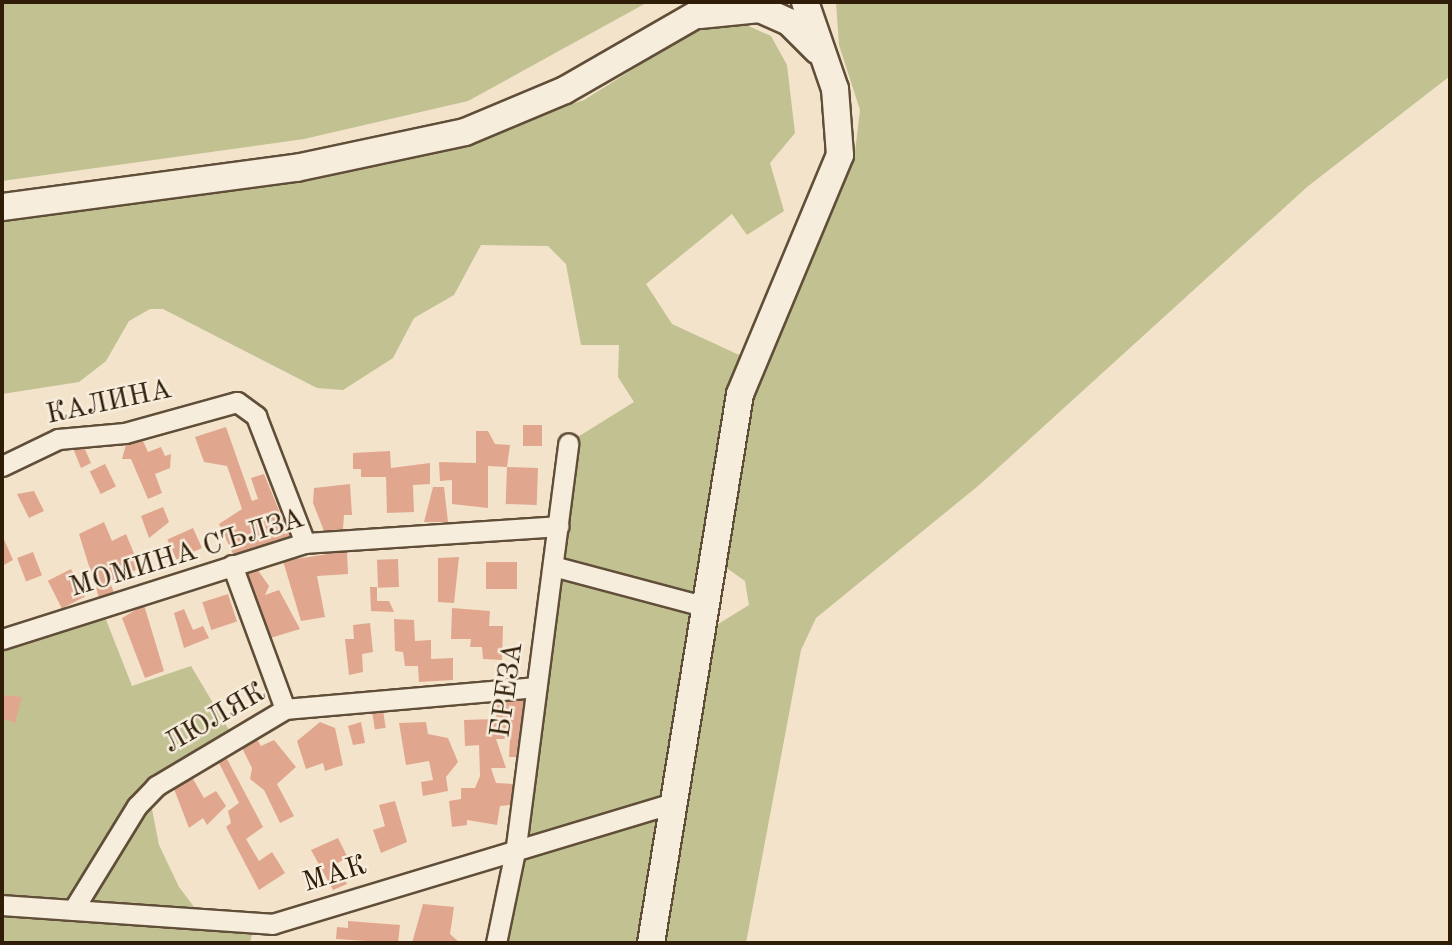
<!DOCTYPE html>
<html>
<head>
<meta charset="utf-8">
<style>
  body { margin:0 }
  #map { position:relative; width:1452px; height:945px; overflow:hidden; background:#f2e3ca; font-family:"Old Standard TT",serif }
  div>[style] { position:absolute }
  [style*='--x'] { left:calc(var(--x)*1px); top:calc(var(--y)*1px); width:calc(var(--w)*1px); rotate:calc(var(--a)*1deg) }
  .green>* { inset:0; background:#c2c192 }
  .building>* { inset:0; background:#e1a78e; transform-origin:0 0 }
  .roads { filter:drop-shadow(2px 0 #604e38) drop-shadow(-2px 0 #604e38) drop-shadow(0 2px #604e38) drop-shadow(0 -2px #604e38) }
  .street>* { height:19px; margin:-9.5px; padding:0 9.5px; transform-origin:9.5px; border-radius:9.5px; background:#f7eddd }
  .secondary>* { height:26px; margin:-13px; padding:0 13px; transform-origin:13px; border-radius:13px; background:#f7eddd }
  span { translate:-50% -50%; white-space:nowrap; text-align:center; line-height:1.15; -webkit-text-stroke:5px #f7eddd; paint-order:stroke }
  .street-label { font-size:28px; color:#2f1d07 }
  .frame { position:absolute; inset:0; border:4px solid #2f1d07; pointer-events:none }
</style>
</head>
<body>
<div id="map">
  <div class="green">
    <i style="clip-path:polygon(2px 2px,648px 2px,468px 101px,304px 139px,2px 181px)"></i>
    <i style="clip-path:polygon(836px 2px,1450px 2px,1450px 76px,1307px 187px,978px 486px,816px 618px,801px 650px,746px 943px,663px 943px,715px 626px,749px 605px,745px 581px,721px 564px,762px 347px,855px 152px,860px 110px,839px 45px)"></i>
    <i style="clip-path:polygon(739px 22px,771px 36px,787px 65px,795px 133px,770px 163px,784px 211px,747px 235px,732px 214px,646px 284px,672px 324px,750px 360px,651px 943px,496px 943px,568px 443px,634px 402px,618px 377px,619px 345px,581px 345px,566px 264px,548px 246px,481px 245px,454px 295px,414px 318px,393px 358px,343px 390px,317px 388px,163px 309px,150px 309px,129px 321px,106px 361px,79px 382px,2px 394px,2px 221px,385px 165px,584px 100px,697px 29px)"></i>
    <i style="clip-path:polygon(103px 612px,132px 686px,191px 666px,229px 730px,151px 781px,151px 804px,159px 845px,179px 887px,210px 928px,252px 934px,250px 943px,2px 943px,2px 646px)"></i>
  </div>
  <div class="building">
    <i style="left:523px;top:425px;width:19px;height:21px"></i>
    <i style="clip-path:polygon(226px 427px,252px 501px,258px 499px,251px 478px,264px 474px,290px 537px,234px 556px,219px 524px,242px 509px,227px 466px,204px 462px,195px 437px)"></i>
    <i style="clip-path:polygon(476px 431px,488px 431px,495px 444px,510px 445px,507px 467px,488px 466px,488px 508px,452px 504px,452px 480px,440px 481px,439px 462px,476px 463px)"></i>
    <i style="clip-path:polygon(81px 440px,91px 463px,81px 468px,70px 441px)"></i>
    <i style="clip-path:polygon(127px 441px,143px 441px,148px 452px,161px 447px,165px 456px,171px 454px,170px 468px,155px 474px,162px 493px,148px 499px,131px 459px,122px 459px)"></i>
    <i style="clip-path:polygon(390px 451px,391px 468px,430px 463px,430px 484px,413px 485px,414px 512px,387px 513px,386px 477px,361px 477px,361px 469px,353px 469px,353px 453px)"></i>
    <i style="left:105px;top:464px;width:25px;height:17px;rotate:64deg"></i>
    <i style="left:507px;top:467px;width:31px;height:37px;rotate:2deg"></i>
    <i style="clip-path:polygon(350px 484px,352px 515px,344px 515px,343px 529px,324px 531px,313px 503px,314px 488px)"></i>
    <i style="clip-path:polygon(433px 487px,444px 487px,448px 522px,424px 522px)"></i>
    <i style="clip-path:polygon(34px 491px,44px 511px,29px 518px,17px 494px)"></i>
    <i style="clip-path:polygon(163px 507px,169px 522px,149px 538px,141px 516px)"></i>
    <i style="clip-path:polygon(104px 522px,112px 541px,126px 534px,140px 568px,110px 582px,114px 593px,99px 598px,79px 534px)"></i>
    <i style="left:193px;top:528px;width:22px;height:28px;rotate:66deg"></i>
    <i style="clip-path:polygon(2px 535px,13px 560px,2px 566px)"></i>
    <i style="clip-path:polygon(347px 551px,348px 574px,317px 576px,325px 617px,301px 621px,283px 561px)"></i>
    <i style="left:33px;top:552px;width:25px;height:17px;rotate:69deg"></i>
    <i style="clip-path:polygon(459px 557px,454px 603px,438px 602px,438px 558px)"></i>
    <i style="left:398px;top:559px;width:28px;height:21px;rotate:88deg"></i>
    <i style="left:486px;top:562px;width:31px;height:27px"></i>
    <i style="left:71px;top:569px;width:31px;height:26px;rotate:63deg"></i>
    <i style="clip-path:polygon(257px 569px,269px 586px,265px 595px,279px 590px,300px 629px,267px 639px,242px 573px)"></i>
    <i style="clip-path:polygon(370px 587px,377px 587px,377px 601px,389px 601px,394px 612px,371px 611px)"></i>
    <i style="left:228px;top:594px;width:29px;height:27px;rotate:72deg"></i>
    <i style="clip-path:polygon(144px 605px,164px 671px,145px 678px,122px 618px)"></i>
    <i style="clip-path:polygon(452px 608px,490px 611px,489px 626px,503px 626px,502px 660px,483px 659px,482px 647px,470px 647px,471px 639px,451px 639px)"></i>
    <i style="clip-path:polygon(184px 609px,193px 630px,203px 626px,209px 638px,184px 648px,174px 613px)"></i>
    <i style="clip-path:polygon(394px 619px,414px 620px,415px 641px,431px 640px,431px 659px,453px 658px,453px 680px,419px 682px,418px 666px,405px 666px,403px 652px,395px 651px)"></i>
    <i style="clip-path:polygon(370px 623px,373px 652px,362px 654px,363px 672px,349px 675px,345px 639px,354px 639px,353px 625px)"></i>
    <i style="clip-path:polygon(2px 695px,22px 697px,15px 723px,2px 718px)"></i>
    <i style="clip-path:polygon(525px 695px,516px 757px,509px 757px,510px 739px,496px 739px,506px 768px,491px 768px,496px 783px,513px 784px,510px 805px,500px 806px,497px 825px,467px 820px,467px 825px,452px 827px,449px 801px,461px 799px,461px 788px,475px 788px,480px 776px,479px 745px,465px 746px,464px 720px,496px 719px,497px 697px)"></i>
    <i style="left:382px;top:704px;width:24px;height:11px;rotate:81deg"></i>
    <i style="clip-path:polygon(320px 722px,335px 728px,343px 765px,325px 771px,323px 763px,306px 769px,297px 741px)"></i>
    <i style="clip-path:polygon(361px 722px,365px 743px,353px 745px,348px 726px)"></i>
    <i style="clip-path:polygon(426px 722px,428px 734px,448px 738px,458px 762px,446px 777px,448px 791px,423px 796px,421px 782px,433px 780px,429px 761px,406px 765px,399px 723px)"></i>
    <i style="clip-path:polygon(256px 738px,261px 746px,274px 740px,296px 767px,277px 784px,294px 816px,280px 823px,264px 790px,250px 779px,252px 768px,241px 746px)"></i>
    <i style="clip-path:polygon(227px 759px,263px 827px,246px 839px,259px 861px,272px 852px,285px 873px,259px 890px,226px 827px,231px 823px,228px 811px,239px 803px,219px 763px)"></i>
    <i style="clip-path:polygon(193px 779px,204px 798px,216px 791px,226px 806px,207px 825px,203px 818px,189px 828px,174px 789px)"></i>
    <i style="clip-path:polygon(395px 801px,407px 842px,381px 853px,373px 830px,385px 826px,379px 805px)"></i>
    <i style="clip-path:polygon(338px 838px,348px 858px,337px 863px,347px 884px,333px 890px,311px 850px)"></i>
    <i style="clip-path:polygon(423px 904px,454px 907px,450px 934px,460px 943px,412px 943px)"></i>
    <i style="clip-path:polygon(348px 921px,400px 925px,398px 943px,336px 939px,337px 927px,348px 928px)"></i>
  </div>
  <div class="roads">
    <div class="street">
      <i style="--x:2;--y:466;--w:62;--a:-25.7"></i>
      <i style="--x:58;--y:439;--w:67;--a:-5.1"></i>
      <i style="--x:125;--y:433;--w:116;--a:-15.5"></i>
      <i style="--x:237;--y:402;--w:24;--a:36"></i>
      <i style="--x:256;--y:416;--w:136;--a:68.9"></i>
      <i style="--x:232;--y:565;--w:153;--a:69.8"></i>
      <i style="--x:553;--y:566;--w:159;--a:14.9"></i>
      <i style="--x:2;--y:639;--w:318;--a:-17.6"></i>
      <i style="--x:305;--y:543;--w:254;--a:-3.8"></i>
      <i style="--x:2;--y:905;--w:271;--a:4"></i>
      <i style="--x:272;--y:924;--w:421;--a:-16.8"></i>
      <i style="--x:73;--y:910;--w:122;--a:-58.4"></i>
      <i style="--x:137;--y:806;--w:28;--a:-46"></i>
      <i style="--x:156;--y:786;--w:150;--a:-30.8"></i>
      <i style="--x:285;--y:709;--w:252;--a:-5"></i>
      <i style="--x:496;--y:943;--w:99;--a:-78.3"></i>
      <i style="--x:516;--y:846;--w:406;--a:-82.6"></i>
    </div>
    <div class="secondary">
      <i style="--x:700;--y:15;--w:60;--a:-5.7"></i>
      <i style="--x:760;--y:9;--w:32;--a:24"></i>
      <i style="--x:789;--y:22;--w:40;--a:45"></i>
      <i style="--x:2;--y:207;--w:297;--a:-7.6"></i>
      <i style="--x:296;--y:168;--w:173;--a:-12"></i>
      <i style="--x:465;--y:132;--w:108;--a:-22.8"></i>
      <i style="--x:565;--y:90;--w:177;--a:-29.9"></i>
      <i style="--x:651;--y:943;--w:556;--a:-80.79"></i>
      <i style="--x:740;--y:394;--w:259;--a:-67.3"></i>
      <i style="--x:840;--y:155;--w:66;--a:-94.3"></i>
      <i style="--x:835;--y:89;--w:92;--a:-109"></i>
    </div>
  </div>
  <div class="street-label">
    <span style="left:109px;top:403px;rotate:-12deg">КАЛИНА</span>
    <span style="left:187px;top:554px;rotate:-17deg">МОМИНА СЪЛЗА</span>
    <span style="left:508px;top:690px;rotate:-82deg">БРЕЗА</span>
    <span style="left:215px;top:719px;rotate:-30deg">ЛЮЛЯК</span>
    <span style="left:335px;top:875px;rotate:-17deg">МАК</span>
  </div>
  <div class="frame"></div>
</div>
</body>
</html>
